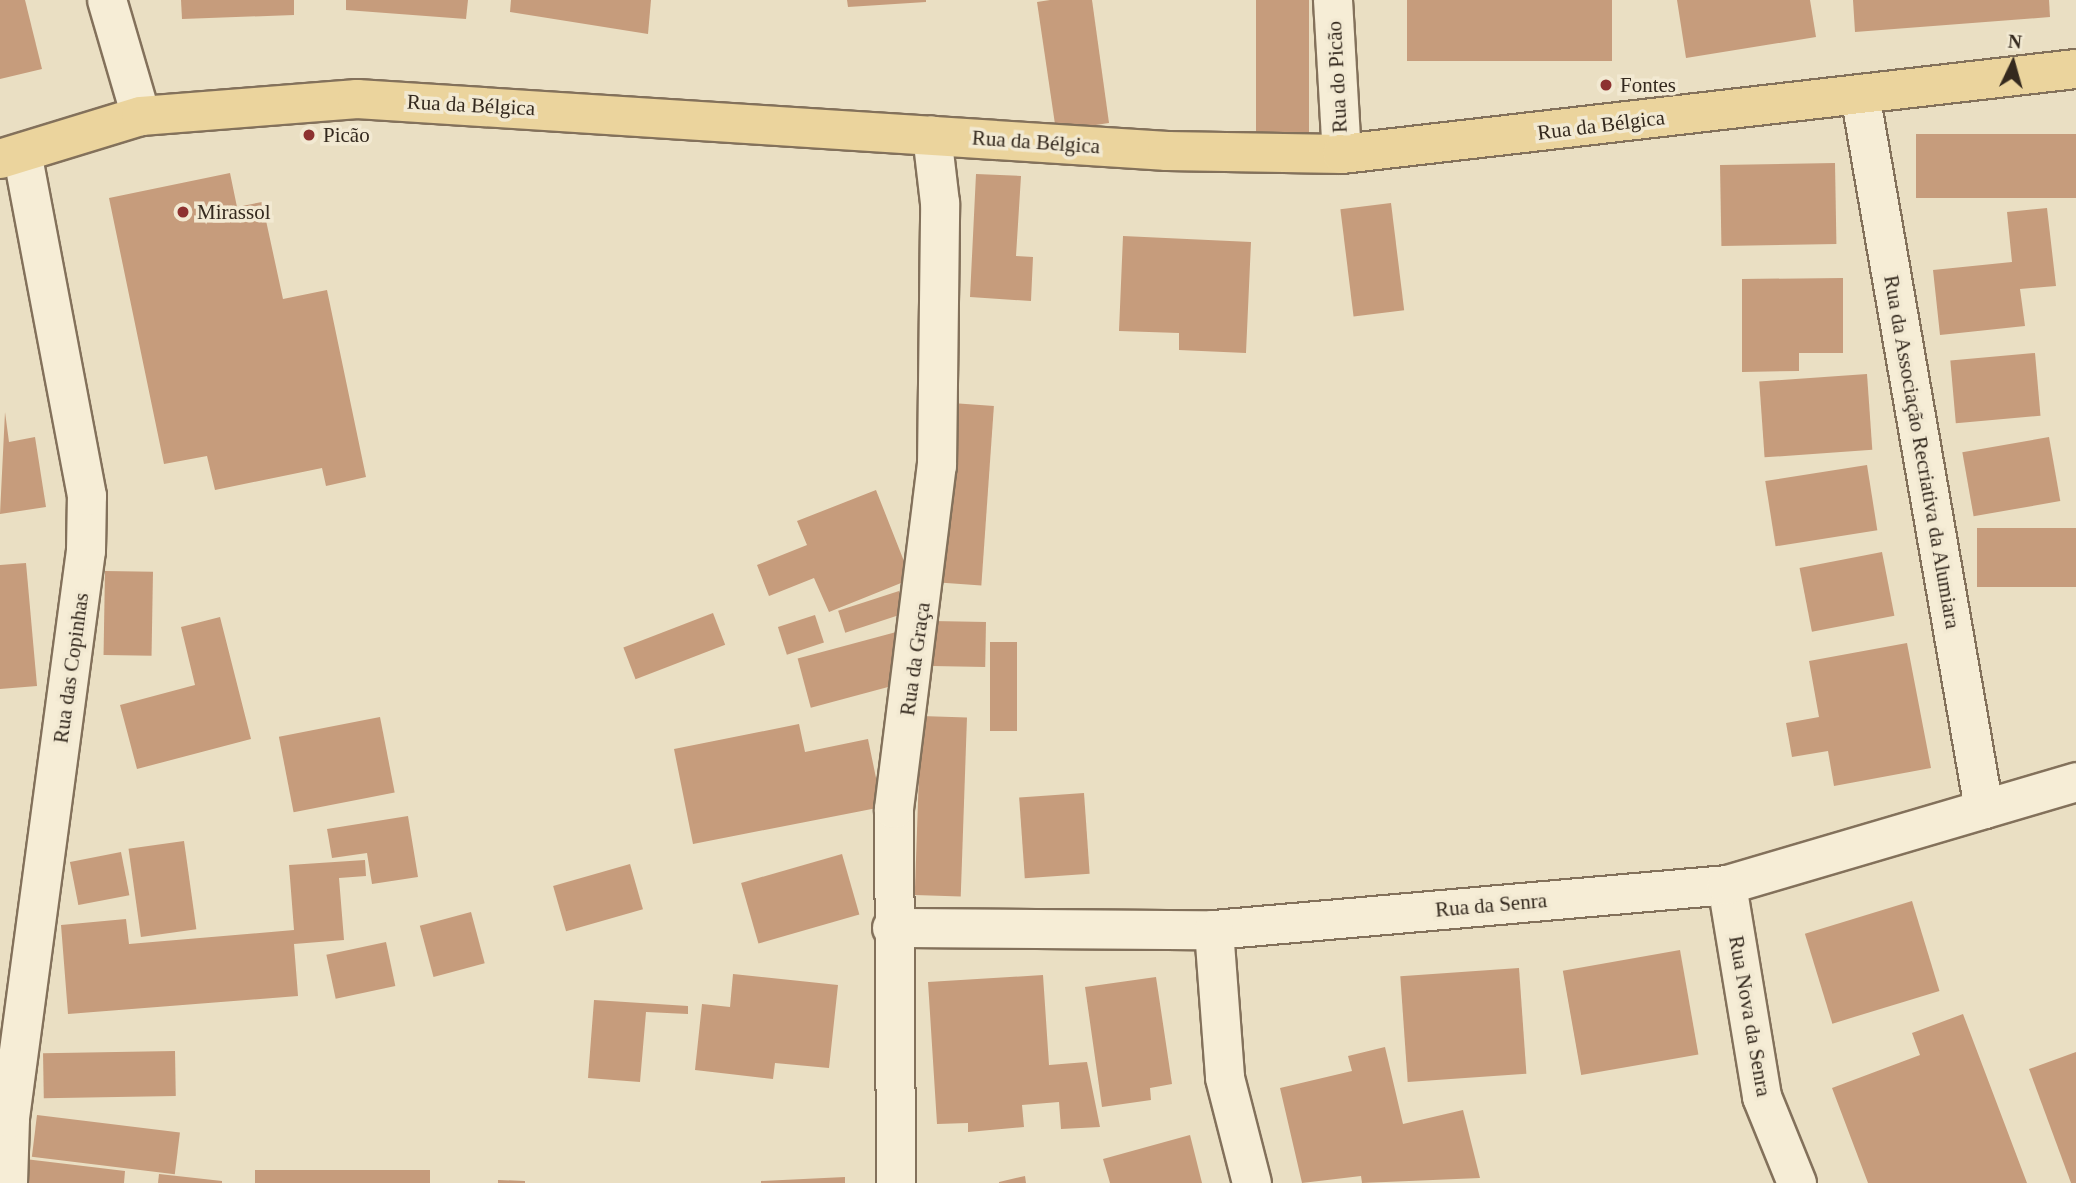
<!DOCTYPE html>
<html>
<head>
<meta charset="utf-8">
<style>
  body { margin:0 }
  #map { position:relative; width:2076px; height:1183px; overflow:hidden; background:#eadfc3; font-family:"Times New Roman",serif }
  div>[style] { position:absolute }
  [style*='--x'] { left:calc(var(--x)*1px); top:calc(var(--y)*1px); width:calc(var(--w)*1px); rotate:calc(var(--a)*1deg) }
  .building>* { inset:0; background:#c69c7c; transform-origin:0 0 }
  .roads { filter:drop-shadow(2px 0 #83715b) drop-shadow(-2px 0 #83715b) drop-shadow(0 2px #83715b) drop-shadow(0 -2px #83715b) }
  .minor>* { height:38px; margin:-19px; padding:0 19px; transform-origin:19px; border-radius:19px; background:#f6edd6 }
  .major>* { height:38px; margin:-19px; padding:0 19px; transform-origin:19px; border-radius:19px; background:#ebd49d }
  .dots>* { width:19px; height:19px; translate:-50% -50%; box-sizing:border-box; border:4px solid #f2e9d2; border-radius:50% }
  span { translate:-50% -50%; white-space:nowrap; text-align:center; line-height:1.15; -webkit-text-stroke:7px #f2e9d2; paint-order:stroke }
  .street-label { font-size:21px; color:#34291e }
  .poi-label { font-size:21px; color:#34291e }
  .left { translate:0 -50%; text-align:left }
  .north { position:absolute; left:1978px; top:28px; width:70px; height:70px; -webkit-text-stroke:5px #f2e9d2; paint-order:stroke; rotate:5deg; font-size:19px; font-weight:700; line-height:28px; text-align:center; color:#34291e }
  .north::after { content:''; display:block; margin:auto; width:24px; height:32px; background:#34291e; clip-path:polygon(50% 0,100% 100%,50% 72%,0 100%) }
</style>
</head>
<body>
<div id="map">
  <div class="building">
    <i style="clip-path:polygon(0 0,25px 0,42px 69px,0 79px)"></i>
    <i style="clip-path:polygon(181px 0,294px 0,294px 15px,182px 19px)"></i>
    <i style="clip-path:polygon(346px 0,468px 0,466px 19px,346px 10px)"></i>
    <i style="clip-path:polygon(511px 0,651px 0,648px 34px,510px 12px)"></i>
    <i style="clip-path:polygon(847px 0,926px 0,926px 2px,848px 7px)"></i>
    <i style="clip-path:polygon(1050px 0,1092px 0,1109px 123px,1056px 131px,1037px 2px)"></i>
    <i style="left:1256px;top:0;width:53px;height:134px"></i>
    <i style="left:1407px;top:0;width:205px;height:61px"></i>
    <i style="clip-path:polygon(1677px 0,1810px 0,1816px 37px,1686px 58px)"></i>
    <i style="clip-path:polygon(1853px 0,2049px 0,2050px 17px,1855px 32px)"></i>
    <i style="left:2076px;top:134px;width:64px;height:160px;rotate:90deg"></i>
    <i style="left:1835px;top:163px;width:81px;height:115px;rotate:89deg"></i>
    <i style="clip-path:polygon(230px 173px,237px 207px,262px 202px,283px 299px,327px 290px,366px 477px,326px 486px,322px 468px,215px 490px,207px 456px,164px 464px,109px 198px)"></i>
    <i style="clip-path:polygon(976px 174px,1021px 176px,1016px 256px,1033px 257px,1031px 301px,970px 297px)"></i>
    <i style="left:1391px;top:203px;width:108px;height:51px;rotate:83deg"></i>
    <i style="clip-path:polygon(2047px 208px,2056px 286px,2020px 289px,2025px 326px,1940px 335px,1933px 270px,2012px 262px,2007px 212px)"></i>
    <i style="clip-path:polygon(1123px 236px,1251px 242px,1246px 353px,1179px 350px,1179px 333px,1119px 331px)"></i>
    <i style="clip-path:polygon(1843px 278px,1843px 353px,1799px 353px,1799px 371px,1742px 372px,1742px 279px)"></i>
    <i style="left:2035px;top:353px;width:63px;height:85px;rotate:85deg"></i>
    <i style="left:1867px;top:374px;width:76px;height:108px;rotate:86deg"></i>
    <i style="left:952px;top:403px;width:42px;height:180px;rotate:4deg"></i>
    <i style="clip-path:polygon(5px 412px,9px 442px,35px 437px,46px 507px,0 514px)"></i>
    <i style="left:2049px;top:437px;width:65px;height:88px;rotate:80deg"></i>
    <i style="left:1867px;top:465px;width:66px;height:103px;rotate:81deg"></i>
    <i style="clip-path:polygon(876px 490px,911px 579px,829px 612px,814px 578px,769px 596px,757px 565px,807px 545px,797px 521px)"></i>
    <i style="left:2076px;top:528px;width:59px;height:99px;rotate:90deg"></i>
    <i style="left:1882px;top:552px;width:65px;height:84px;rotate:79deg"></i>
    <i style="clip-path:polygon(26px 563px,37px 686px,0 689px,0 565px)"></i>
    <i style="left:105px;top:571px;width:48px;height:84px;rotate:1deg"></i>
    <i style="left:899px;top:591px;width:23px;height:64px;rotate:72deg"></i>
    <i style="left:713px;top:613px;width:34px;height:96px;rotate:69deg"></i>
    <i style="left:815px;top:615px;width:29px;height:39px;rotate:72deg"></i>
    <i style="clip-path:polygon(220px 617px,251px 739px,137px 769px,120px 705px,195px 685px,181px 627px)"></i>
    <i style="left:933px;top:621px;width:53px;height:45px;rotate:1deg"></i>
    <i style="left:900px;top:631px;width:51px;height:106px;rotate:75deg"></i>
    <i style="left:990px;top:642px;width:27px;height:89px"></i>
    <i style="clip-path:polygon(1907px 643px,1931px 768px,1834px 786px,1828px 751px,1792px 757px,1786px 723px,1819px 717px,1809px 661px)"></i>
    <i style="left:921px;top:716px;width:46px;height:179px;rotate:2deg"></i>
    <i style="left:380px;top:717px;width:77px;height:103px;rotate:79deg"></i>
    <i style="clip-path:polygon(799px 724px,805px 752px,868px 739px,882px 807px,693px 844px,674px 749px)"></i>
    <i style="left:1084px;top:793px;width:81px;height:65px;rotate:86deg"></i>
    <i style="clip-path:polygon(408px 816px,418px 877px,372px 884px,367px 853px,332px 858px,327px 829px)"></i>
    <i style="left:184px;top:841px;width:89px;height:56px;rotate:82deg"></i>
    <i style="left:121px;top:852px;width:44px;height:52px;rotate:79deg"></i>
    <i style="left:842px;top:854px;width:63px;height:105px;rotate:74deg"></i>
    <i style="clip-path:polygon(365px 860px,366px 876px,339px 878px,344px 940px,294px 944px,298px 996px,68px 1014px,61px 925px,126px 919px,129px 944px,294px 930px,289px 865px)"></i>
    <i style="left:630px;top:864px;width:47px;height:80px;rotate:74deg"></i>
    <i style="left:1912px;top:901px;width:94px;height:112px;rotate:73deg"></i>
    <i style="left:471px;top:912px;width:53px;height:53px;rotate:75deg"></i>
    <i style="left:386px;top:942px;width:45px;height:61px;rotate:78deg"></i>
    <i style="left:1680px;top:950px;width:106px;height:119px;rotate:80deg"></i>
    <i style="left:1519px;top:968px;width:106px;height:119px;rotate:86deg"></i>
    <i style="clip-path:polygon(733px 974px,838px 985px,829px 1068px,775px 1063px,773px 1079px,695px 1070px,702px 1004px,730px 1007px)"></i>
    <i style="clip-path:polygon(1043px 975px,1049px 1065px,1087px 1062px,1100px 1127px,1061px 1129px,1059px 1102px,1022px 1105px,1024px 1127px,968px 1132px,968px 1123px,937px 1124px,928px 982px)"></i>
    <i style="clip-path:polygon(1156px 977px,1172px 1084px,1150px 1088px,1151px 1100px,1102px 1107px,1085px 987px)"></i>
    <i style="clip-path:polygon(594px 1000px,688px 1006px,688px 1014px,646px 1012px,640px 1082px,588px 1078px)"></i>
    <i style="clip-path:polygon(1963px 1014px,2027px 1183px,1868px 1183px,1832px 1088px,1920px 1055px,1912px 1033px)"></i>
    <i style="clip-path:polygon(1385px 1047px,1403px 1124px,1463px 1110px,1480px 1178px,1362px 1183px,1361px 1176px,1302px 1183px,1280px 1088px,1352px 1071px,1348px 1056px)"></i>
    <i style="left:175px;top:1051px;width:45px;height:132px;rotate:89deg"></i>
    <i style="clip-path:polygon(2076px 1052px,2076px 1183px,2071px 1183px,2029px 1069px)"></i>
    <i style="left:37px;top:1115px;width:144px;height:42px;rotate:7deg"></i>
    <i style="clip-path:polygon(1190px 1135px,1202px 1183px,1110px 1183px,1103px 1159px)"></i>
    <i style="clip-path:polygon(25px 1159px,125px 1171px,124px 1183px,22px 1183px)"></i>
    <i style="left:255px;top:1170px;width:175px;height:13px"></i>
    <i style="clip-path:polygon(159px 1174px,222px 1181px,222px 1183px,158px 1183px)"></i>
    <i style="clip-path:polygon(1025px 1176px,1026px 1183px,999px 1183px,999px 1182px)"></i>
    <i style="clip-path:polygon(845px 1177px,845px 1183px,761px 1183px,761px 1181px)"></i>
    <i style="clip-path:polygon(498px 1180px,525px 1181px,525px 1183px,498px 1183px)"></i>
  </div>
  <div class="roads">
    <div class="minor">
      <i style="--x:107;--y:0;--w:121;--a:73.7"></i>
      <i style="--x:1333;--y:0;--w:154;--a:86.7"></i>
      <i style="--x:1860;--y:94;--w:726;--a:80.16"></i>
      <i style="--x:1727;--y:885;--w:215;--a:80.6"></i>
      <i style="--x:1762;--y:1097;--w:93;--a:67.9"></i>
      <i style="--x:892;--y:928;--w:322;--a:0.4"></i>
      <i style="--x:1214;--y:930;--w:515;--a:-5.01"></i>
      <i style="--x:1727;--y:885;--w:364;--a:-16.4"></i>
      <i style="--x:1214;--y:930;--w:148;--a:85.7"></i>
      <i style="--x:1225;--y:1078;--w:108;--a:75.6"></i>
      <i style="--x:8;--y:1183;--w:65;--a:-88.2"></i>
      <i style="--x:10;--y:1118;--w:572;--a:-82.37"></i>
      <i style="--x:86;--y:551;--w:55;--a:-89"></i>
      <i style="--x:87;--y:496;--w:346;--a:-100.7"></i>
      <i style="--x:896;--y:1183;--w:374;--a:-90.3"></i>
      <i style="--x:894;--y:809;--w:346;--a:-82.9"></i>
      <i style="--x:937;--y:466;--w:263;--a:-89.3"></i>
      <i style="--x:940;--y:203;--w:68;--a:-96.7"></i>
    </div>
    <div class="major">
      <i style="--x:0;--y:159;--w:147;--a:-17"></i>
      <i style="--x:141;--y:116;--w:217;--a:-4.5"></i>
      <i style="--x:357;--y:99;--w:812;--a:3.67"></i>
      <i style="--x:1167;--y:151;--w:175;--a:1"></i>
      <i style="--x:1342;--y:154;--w:739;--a:-6.61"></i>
    </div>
  </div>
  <div class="dots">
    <i style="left:1606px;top:85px;background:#8d3130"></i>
    <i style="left:309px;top:135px;background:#8d3130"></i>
    <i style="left:183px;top:212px;background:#8d3130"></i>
  </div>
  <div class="street-label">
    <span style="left:1337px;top:77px;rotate:-93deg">Rua do Picão</span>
    <span style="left:471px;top:105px;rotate:3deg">Rua da Bélgica</span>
    <span style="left:1601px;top:125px;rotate:-7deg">Rua da Bélgica</span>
    <span style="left:1036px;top:142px;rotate:4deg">Rua da Bélgica</span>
    <span style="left:1922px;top:452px;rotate:80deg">Rua da Associação Recriativa da Alumiara</span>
    <span style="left:915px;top:659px;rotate:-82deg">Rua da Graça</span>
    <span style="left:71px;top:668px;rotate:-82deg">Rua das Copinhas</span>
    <span style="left:1491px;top:905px;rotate:-5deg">Rua da Senra</span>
    <span style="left:1750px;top:1016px;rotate:80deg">Rua Nova da Senra</span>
  </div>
  <div class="poi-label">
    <span class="left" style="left:1620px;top:85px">Fontes</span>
    <span class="left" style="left:323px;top:135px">Picão</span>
    <span class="left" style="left:197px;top:212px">Mirassol</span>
  </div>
  <div class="north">N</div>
</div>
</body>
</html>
